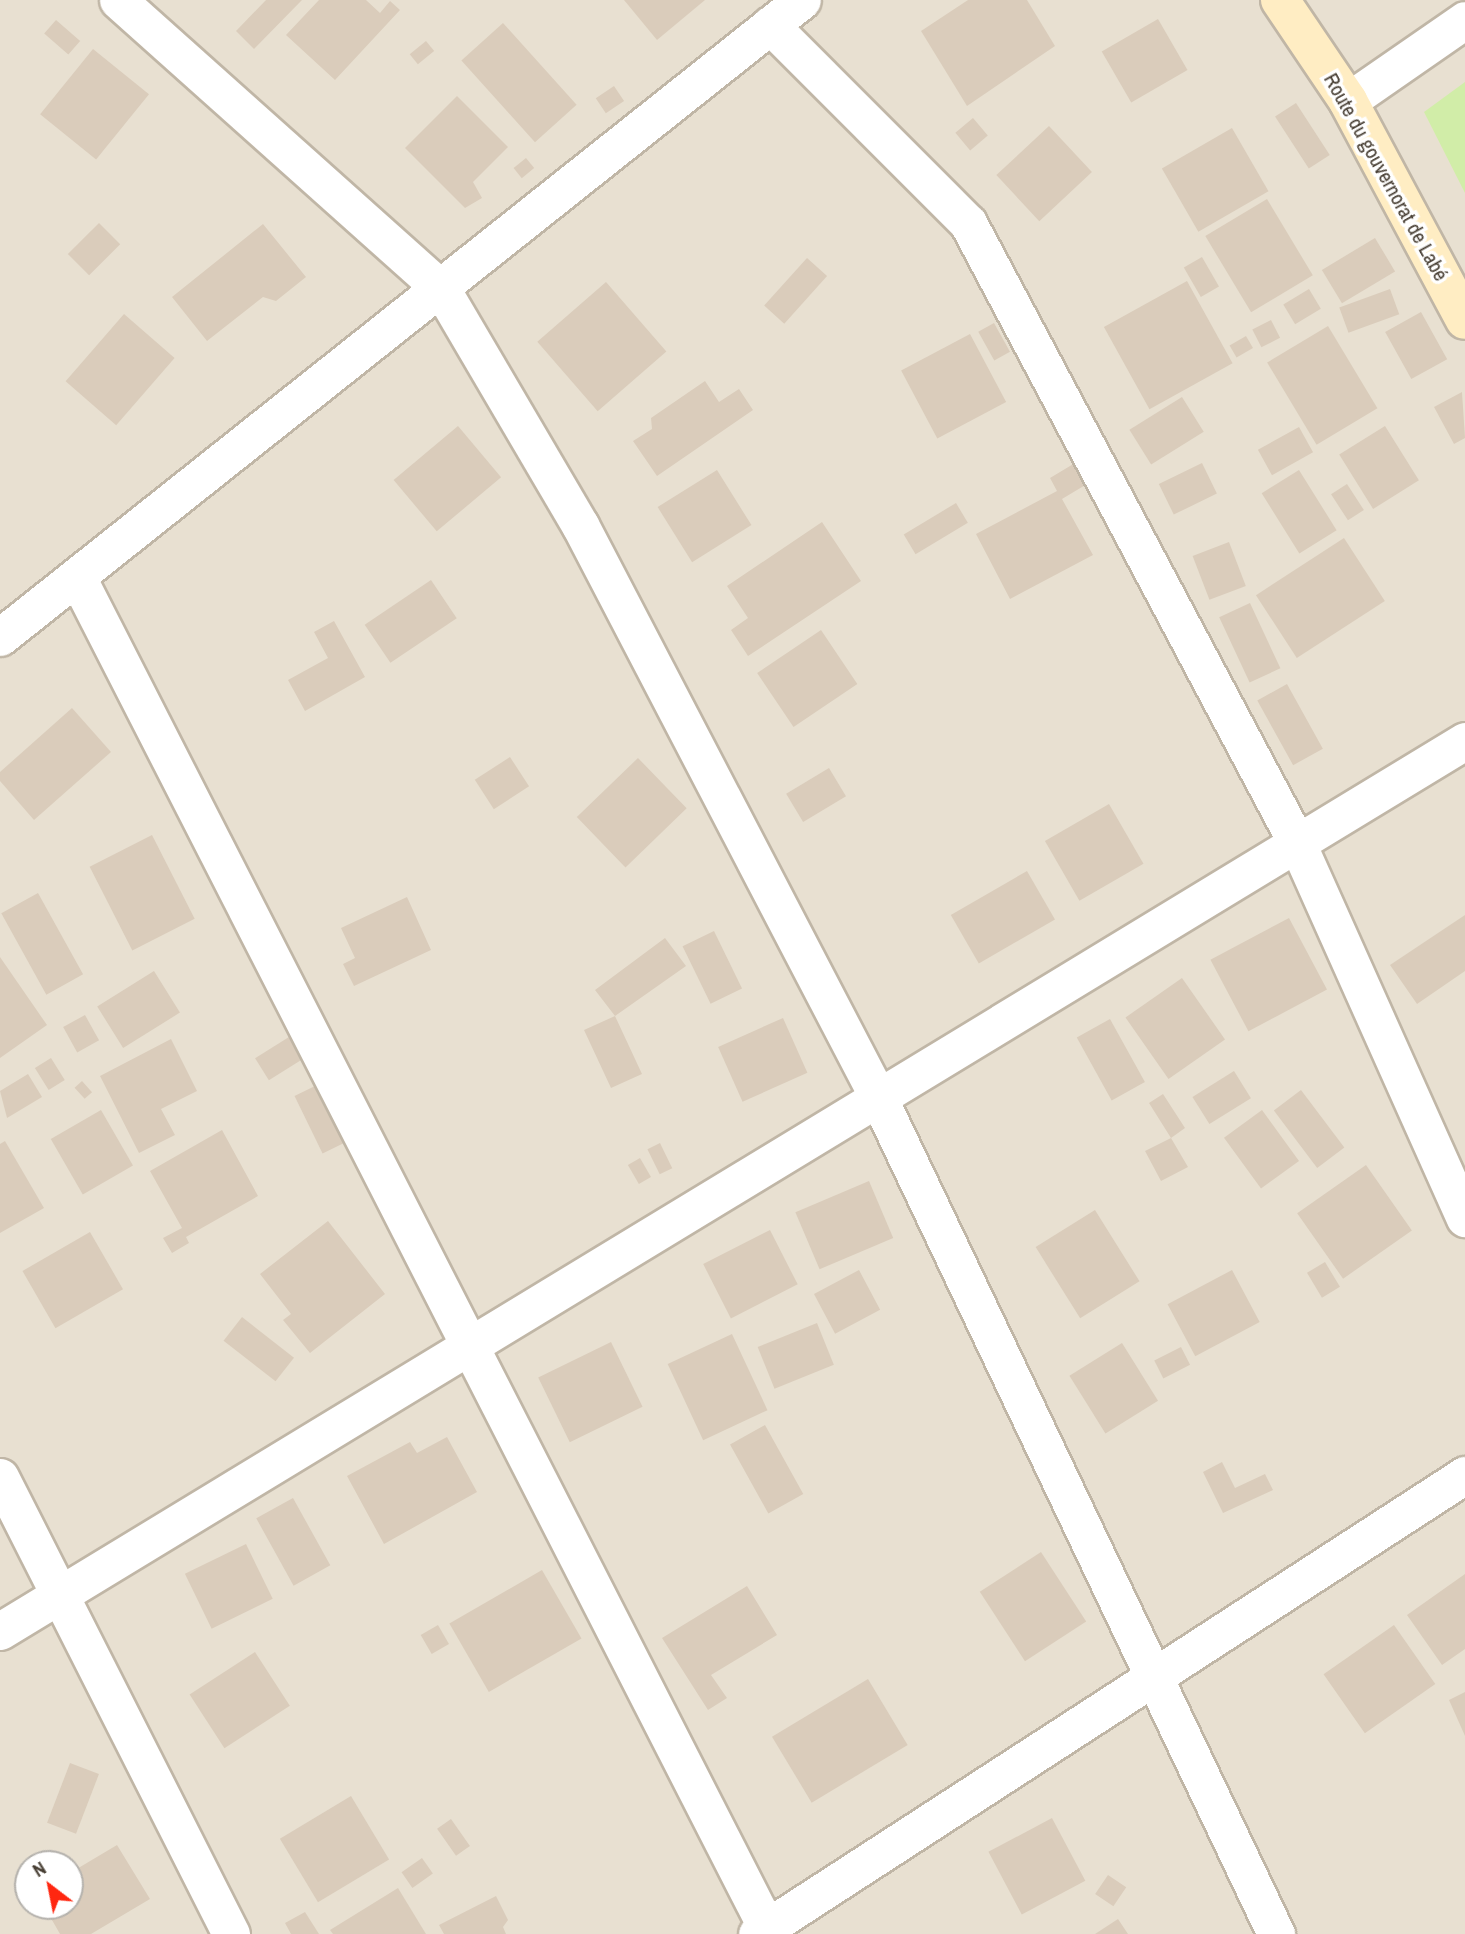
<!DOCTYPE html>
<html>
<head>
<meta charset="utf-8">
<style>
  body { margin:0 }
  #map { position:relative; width:1465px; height:1934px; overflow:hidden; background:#f4eee4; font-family:"Archivo Narrow",sans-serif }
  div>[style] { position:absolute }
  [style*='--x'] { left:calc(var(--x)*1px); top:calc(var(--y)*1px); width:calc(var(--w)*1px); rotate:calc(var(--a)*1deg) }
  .residential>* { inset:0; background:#e8e0d1 }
  .green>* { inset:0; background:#d1eda8 }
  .building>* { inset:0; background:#daccbb; transform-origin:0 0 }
  .roads { filter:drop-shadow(2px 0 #c0b6a6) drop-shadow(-2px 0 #c0b6a6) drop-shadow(0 2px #c0b6a6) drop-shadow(0 -2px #c0b6a6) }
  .street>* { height:37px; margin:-18.5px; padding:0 18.5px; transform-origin:18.5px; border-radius:18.5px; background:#fff }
  .secondary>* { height:38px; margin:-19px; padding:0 19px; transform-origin:19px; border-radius:19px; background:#ffedc3 }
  span { translate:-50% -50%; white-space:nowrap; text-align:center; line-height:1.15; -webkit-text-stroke:7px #fff; paint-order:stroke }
  .street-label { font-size:21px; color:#473e33 }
  .north { position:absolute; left:14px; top:1850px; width:70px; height:70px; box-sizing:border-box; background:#fff; border:2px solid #b5b2ad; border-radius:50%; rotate:328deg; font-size:19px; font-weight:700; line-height:28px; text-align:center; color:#473e33 }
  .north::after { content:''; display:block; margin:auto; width:24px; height:32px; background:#ff2710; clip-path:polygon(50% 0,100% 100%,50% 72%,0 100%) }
</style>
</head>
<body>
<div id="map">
  <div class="residential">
    <i style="clip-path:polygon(evenodd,0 0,1465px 0,1465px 1934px,0 1934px,0 0,28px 1864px,70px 1864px,70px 1906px,28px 1906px,28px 1864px)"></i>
  </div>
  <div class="green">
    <i style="clip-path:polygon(1465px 82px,1465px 193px,1424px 112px)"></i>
  </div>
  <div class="building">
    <i style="clip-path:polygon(266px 0,302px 0,254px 49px,236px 31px)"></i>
    <i style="clip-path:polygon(319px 0,366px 0,380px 13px,390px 1px,400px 10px,335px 80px,286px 35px)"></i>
    <i style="clip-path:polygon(624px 0,705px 0,657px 40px)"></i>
    <i style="clip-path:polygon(968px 0,1027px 0,1055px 46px,967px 106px,921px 31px)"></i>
    <i style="left:1158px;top:19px;width:59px;height:65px;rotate:60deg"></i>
    <i style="left:56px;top:20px;width:32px;height:18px;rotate:41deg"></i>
    <i style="left:503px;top:23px;width:110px;height:56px;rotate:48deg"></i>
    <i style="left:426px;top:41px;width:13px;height:21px;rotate:51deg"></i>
    <i style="left:93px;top:49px;width:72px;height:84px;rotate:39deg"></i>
    <i style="left:614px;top:86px;width:18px;height:22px;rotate:56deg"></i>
    <i style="clip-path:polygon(457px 96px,508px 147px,473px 182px,482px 198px,465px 208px,405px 148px)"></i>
    <i style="left:1296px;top:103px;width:62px;height:25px;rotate:57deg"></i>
    <i style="left:973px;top:118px;width:23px;height:23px;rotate:50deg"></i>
    <i style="left:1049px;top:126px;width:63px;height:72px;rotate:47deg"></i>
    <i style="left:1232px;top:128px;width:73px;height:81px;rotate:60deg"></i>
    <i style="left:526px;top:158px;width:13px;height:16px;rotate:51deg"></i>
    <i style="left:1267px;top:199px;width:89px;height:72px;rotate:59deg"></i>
    <i style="left:99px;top:223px;width:30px;height:44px;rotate:45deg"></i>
    <i style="clip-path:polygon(263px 224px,306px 277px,276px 301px,263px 297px,207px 341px,172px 297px)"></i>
    <i style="left:1375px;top:238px;width:39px;height:62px;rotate:59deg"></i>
    <i style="left:1202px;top:257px;width:34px;height:21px;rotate:60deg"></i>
    <i style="left:807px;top:258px;width:27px;height:64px;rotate:42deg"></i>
    <i style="left:1187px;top:281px;width:94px;height:95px;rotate:61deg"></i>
    <i style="left:606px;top:282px;width:92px;height:91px;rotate:49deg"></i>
    <i style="left:1309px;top:289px;width:23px;height:30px;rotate:59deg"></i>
    <i style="left:1390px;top:289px;width:27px;height:54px;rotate:70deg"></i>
    <i style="left:1421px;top:312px;width:54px;height:41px;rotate:61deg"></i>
    <i style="left:124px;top:314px;width:67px;height:89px;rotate:41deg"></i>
    <i style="left:1271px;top:320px;width:20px;height:21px;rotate:63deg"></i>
    <i style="left:994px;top:323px;width:33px;height:18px;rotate:61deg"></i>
    <i style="left:1328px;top:326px;width:96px;height:71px;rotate:59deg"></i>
    <i style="left:970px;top:334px;width:77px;height:78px;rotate:62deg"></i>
    <i style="left:1246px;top:336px;width:14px;height:19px;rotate:60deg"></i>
    <i style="clip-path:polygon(705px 381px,719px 402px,739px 389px,753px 410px,657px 476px,633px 441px,652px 429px,651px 418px)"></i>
    <i style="clip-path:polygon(1462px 392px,1465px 438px,1454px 444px,1434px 407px)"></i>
    <i style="left:1182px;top:397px;width:41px;height:62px;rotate:58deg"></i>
    <i style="left:458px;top:426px;width:67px;height:84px;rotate:50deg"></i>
    <i style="left:1385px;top:426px;width:64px;height:54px;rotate:58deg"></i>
    <i style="left:1299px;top:427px;width:29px;height:47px;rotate:61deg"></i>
    <i style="clip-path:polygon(1075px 463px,1087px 484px,1062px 499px,1093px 555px,1010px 599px,976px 534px,1057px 491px,1050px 478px)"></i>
    <i style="left:1202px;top:463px;width:34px;height:48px;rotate:64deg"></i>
    <i style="left:717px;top:470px;width:65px;height:70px;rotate:58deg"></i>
    <i style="left:1299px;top:470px;width:71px;height:44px;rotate:58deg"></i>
    <i style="left:1347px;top:484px;width:31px;height:19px;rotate:57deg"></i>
    <i style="left:956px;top:503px;width:23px;height:61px;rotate:59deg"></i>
    <i style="clip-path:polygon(822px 522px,861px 581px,748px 656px,731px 630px,748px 618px,727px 586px)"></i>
    <i style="left:1344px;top:538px;width:75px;height:105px;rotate:57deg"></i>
    <i style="left:1229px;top:542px;width:47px;height:39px;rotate:69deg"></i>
    <i style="left:431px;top:580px;width:46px;height:80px;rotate:56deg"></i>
    <i style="left:1250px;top:603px;width:72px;height:34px;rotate:65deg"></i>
    <i style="clip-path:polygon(334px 621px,365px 677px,305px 711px,288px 680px,328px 658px,314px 632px)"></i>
    <i style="left:821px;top:630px;width:65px;height:77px;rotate:56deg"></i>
    <i style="left:1287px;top:684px;width:74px;height:34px;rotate:61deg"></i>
    <i style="clip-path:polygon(72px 708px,111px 752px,34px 820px,0 781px,0 772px)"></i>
    <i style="left:510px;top:757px;width:35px;height:42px;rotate:57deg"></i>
    <i style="left:638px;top:758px;width:70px;height:85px;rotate:46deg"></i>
    <i style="left:829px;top:768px;width:33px;height:50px;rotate:59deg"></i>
    <i style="left:1109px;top:804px;width:69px;height:74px;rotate:60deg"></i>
    <i style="left:152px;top:835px;width:94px;height:70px;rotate:63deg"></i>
    <i style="left:1027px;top:871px;width:56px;height:88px;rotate:60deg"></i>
    <i style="left:38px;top:893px;width:93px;height:42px;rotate:61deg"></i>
    <i style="clip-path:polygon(407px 897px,431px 950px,354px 986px,343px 964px,355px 958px,341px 928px)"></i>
    <i style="clip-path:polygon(1465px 915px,1465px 971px,1417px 1004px,1390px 965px)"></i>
    <i style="left:1289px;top:918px;width:81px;height:89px;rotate:62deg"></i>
    <i style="left:714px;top:931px;width:64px;height:35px;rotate:64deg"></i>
    <i style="clip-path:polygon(665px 938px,686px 966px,615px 1016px,642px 1074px,611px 1088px,584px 1030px,615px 1016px,595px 990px)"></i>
    <i style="clip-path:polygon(0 957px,47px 1025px,0 1058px)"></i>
    <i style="left:154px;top:971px;width:49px;height:67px;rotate:58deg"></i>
    <i style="left:1182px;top:978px;width:75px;height:69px;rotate:55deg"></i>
    <i style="left:85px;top:1015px;width:29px;height:25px;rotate:61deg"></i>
    <i style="left:783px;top:1018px;width:60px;height:71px;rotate:66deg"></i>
    <i style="left:1110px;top:1019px;width:72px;height:38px;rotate:61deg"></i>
    <i style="left:289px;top:1037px;width:26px;height:40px;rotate:58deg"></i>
    <i style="clip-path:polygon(171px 1039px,197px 1091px,161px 1109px,175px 1135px,139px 1153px,100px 1076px)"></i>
    <i style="left:51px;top:1058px;width:26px;height:19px;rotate:58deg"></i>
    <i style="left:1234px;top:1071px;width:32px;height:49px;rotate:58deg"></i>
    <i style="clip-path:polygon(28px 1074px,42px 1097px,7px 1118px,0 1091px)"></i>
    <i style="left:82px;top:1081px;width:15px;height:10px;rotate:48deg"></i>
    <i style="left:317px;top:1085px;width:64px;height:25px;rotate:64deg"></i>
    <i style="left:1301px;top:1090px;width:72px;height:34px;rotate:53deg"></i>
    <i style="clip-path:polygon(1163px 1094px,1185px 1128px,1171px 1138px,1188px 1167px,1161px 1181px,1145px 1151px,1171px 1138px,1149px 1103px)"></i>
    <i style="left:101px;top:1110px;width:64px;height:58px;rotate:60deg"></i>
    <i style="left:1262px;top:1110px;width:63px;height:47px;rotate:54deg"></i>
    <i style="clip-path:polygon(222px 1130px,258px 1196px,186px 1237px,189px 1243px,172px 1253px,163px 1238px,182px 1228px,150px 1171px)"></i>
    <i style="clip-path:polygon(5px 1141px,44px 1208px,0 1233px,0 1144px)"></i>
    <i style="left:660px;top:1143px;width:28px;height:14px;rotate:64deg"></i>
    <i style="left:640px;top:1158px;width:22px;height:14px;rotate:60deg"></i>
    <i style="left:1366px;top:1165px;width:80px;height:84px;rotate:55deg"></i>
    <i style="left:869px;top:1181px;width:62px;height:80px;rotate:67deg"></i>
    <i style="left:1095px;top:1210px;width:84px;height:70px;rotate:58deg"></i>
    <i style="clip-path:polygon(328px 1221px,385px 1294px,310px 1353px,283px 1320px,291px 1314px,260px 1274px)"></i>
    <i style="left:770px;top:1230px;width:61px;height:75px;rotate:63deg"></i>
    <i style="left:90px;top:1232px;width:66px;height:78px;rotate:60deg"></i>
    <i style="left:1325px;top:1262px;width:29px;height:21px;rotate:59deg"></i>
    <i style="left:859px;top:1270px;width:45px;height:51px;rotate:62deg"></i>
    <i style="left:1232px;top:1270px;width:59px;height:73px;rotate:62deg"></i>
    <i style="left:242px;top:1317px;width:66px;height:30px;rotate:38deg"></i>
    <i style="left:817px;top:1323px;width:45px;height:64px;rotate:68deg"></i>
    <i style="left:732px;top:1334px;width:84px;height:71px;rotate:65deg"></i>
    <i style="left:611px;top:1342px;width:72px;height:81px;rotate:64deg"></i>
    <i style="left:1122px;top:1343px;width:68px;height:62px;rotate:58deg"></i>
    <i style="left:1181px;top:1347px;width:20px;height:30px;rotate:63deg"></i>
    <i style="left:765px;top:1425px;width:79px;height:40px;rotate:61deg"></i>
    <i style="clip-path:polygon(447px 1437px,477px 1492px,384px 1544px,347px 1476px,410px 1442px,417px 1453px)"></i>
    <i style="clip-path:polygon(1222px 1462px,1235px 1488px,1265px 1474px,1273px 1490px,1223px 1513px,1203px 1472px)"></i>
    <i style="left:293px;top:1498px;width:77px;height:42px;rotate:61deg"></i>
    <i style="left:246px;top:1544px;width:61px;height:68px;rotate:64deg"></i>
    <i style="left:1041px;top:1552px;width:83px;height:73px;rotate:57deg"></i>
    <i style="left:542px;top:1570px;width:79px;height:107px;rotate:60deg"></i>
    <i style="clip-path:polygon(1465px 1574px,1465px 1649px,1442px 1665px,1407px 1615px)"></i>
    <i style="clip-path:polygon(747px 1586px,777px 1635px,711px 1675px,727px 1698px,708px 1710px,662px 1638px)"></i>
    <i style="left:438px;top:1625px;width:22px;height:20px;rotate:60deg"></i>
    <i style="left:1394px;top:1625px;width:72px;height:86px;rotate:55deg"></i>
    <i style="left:255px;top:1652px;width:64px;height:78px;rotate:57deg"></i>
    <i style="left:868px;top:1679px;width:77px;height:112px;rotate:59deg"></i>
    <i style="clip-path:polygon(1465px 1692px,1465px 1736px,1449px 1700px)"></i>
    <i style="left:70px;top:1763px;width:31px;height:64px;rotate:21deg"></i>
    <i style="left:351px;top:1796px;width:74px;height:83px;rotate:59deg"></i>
    <i style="left:1052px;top:1818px;width:71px;height:72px;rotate:62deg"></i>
    <i style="left:451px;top:1819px;width:33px;height:17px;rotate:55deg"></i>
    <i style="clip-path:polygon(117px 1845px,150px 1899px,91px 1934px,60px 1934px,44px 1906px,70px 1906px,70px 1873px)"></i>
    <i style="left:422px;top:1858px;width:19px;height:25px;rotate:55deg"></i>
    <i style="left:1108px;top:1875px;width:22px;height:23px;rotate:34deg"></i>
    <i style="clip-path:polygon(398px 1888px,426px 1934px,333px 1934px,330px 1930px)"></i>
    <i style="clip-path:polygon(496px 1896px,508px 1920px,503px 1927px,506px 1934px,444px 1934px,439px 1925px)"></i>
    <i style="clip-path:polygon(305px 1912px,319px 1934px,291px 1934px,285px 1923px)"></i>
    <i style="clip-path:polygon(1118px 1919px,1128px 1934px,1095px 1934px)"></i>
  </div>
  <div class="roads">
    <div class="street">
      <i style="--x:118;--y:0;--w:435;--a:41.8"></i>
      <i style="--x:442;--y:290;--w:273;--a:59.6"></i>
      <i style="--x:580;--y:525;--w:647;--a:62.48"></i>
      <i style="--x:879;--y:1099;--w:925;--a:64.57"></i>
      <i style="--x:770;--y:25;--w:280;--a:45"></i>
      <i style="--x:968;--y:223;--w:702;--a:62.05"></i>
      <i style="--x:1297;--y:843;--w:411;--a:65.9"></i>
      <i style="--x:1348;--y:101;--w:142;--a:-34.7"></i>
      <i style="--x:77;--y:577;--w:1524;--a:62.95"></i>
      <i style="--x:0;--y:637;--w:1024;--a:-38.46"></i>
      <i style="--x:0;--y:1477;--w:512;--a:63.18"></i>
      <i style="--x:0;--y:1631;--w:1714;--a:-31.28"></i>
      <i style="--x:757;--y:1934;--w:844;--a:-32.96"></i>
    </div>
    <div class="secondary">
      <i style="--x:1280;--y:0;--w:122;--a:56"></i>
      <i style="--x:1348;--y:101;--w:248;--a:61.9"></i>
    </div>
  </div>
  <div class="street-label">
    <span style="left:1386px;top:177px;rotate:61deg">Route du gouvernorat de Labé</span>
  </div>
  <div class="north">N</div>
</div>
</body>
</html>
